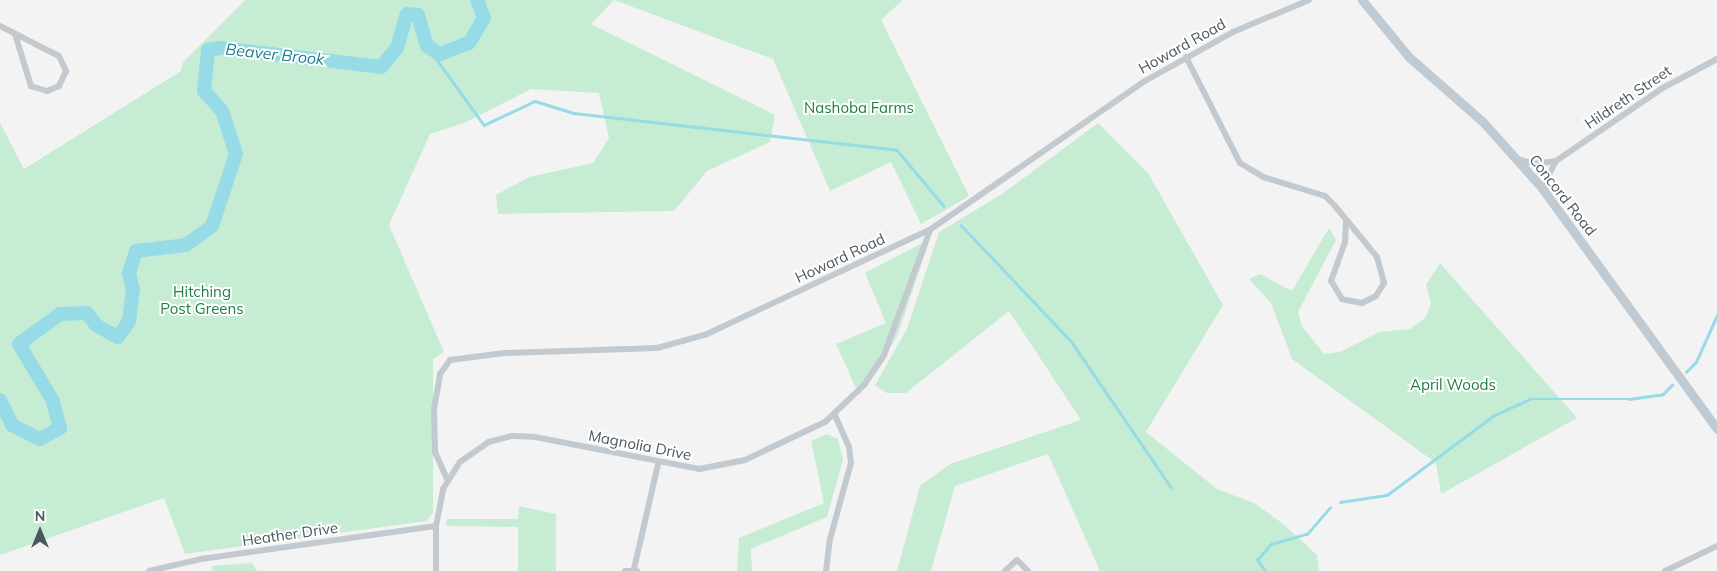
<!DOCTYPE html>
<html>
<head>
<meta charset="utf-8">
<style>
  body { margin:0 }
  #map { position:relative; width:1717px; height:571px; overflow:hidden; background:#f4f3f3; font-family:Mulish,sans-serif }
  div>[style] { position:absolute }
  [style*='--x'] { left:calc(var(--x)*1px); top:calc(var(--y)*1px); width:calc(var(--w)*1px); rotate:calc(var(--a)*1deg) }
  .green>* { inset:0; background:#c6edd3 }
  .stream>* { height:2.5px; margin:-1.25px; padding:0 1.25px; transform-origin:1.25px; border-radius:1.25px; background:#97dbe7 }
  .river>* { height:14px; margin:-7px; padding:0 7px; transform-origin:7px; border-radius:7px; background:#97dbe7 }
  .minor>* { height:6px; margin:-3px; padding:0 3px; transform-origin:3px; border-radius:3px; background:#c2cad0 }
  .secondary>* { height:9px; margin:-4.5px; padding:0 4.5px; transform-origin:4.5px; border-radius:4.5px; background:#c0cad2 }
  span { translate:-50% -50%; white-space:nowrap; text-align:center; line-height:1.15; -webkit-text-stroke:4px #fff; paint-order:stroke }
  .street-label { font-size:15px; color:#4b575f }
  .park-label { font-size:15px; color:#1f7d48 }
  .water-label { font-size:16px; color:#177e8f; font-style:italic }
  .north { position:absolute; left:15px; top:506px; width:50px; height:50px; -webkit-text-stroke:4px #fff; paint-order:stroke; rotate:0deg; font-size:14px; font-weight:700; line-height:20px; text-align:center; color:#4b575f }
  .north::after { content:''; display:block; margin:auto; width:18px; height:22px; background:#4b575f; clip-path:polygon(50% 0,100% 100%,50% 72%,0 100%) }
</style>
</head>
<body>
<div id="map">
  <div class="green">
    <i style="clip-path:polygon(245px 0,903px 0,881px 20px,969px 196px,921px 224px,891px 162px,830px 191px,773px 59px,614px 0,591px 24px,775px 115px,770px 142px,707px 171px,674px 211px,498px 214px,496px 195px,529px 177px,593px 163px,609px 138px,599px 93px,531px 89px,464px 123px,430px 134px,389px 225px,444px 352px,433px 359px,433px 513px,427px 521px,185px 554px,164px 498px,0 555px,0 123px,24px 169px,181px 71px,183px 62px)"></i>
    <i style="clip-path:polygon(1098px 123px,1148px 173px,1223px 305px,1146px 432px,1217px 489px,1254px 503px,1282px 523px,1317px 555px,1319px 571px,1100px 571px,1048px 454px,955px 486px,931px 571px,897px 571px,920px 486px,950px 464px,1081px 420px,1009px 311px,906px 393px,887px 393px,875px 385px,907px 329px,939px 232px,1002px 194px)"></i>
    <i style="clip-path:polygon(1329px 228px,1336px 240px,1298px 312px,1302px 326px,1324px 354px,1340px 352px,1379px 332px,1410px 329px,1425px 318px,1431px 304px,1426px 285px,1440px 263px,1577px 418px,1441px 494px,1436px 463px,1292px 359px,1271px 303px,1249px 279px,1260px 274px,1292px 291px)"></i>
    <i style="clip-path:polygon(930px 239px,897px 337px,859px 395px,836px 344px,886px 323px,865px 273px)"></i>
    <i style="clip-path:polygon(827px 434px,838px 439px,843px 460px,827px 517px,751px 549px,752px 571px,737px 571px,739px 538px,824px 503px,811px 441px)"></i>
    <i style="clip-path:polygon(519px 506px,556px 514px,556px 571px,518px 571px,518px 527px,446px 526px,447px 519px,518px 519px)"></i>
    <i style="clip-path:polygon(252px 563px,257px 571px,213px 571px,211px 566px)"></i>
  </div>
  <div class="stream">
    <i style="--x:427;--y:46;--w:97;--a:54.2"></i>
    <i style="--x:484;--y:125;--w:56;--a:-25.2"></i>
    <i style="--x:535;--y:101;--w:41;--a:17.1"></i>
    <i style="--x:574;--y:113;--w:325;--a:6.5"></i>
    <i style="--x:897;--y:150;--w:73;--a:50"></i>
    <i style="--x:961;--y:225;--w:160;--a:46.5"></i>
    <i style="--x:1071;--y:341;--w:177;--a:55.6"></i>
    <i style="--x:1686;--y:372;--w:14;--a:-45"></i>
    <i style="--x:1696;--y:362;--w:51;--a:-65.9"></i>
    <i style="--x:1340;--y:502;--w:48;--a:-8.5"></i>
    <i style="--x:1387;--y:495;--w:132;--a:-36.7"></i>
    <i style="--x:1493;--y:416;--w:41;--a:-24.7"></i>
    <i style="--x:1530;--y:399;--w:99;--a:0"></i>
    <i style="--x:1629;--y:399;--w:34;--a:-8"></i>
    <i style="--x:1663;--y:394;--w:13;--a:-45"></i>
    <i style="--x:1265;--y:571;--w:14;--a:-126"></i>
    <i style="--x:1257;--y:560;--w:21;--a:-49"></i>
    <i style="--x:1271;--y:544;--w:37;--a:-16"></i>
    <i style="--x:1307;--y:534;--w:35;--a:-49"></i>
  </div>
  <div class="river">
    <i style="--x:0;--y:400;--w:28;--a:64"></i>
    <i style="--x:12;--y:425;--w:31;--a:27"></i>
    <i style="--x:40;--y:439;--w:23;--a:-29"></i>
    <i style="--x:60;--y:428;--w:28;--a:-105"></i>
    <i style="--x:53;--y:401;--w:66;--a:-120.8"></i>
    <i style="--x:19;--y:344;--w:51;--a:-36.2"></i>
    <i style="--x:60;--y:314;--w:27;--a:-2"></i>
    <i style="--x:87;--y:313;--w:15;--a:53"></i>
    <i style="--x:96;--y:325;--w:25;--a:29"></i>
    <i style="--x:118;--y:337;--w:19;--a:-55"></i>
    <i style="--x:129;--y:321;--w:31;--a:-83"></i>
    <i style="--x:133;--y:290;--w:17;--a:-103"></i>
    <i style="--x:129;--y:273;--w:23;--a:-72"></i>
    <i style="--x:136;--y:251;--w:50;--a:-6.8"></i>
    <i style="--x:186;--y:245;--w:32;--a:-36"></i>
    <i style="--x:212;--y:226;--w:76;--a:-71.6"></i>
    <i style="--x:236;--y:154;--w:45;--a:-108"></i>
    <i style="--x:222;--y:111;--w:27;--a:-132"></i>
    <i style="--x:204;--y:91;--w:41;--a:-84.4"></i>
    <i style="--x:208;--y:50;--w:12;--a:-9"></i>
    <i style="--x:220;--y:48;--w:162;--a:6.7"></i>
    <i style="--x:381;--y:67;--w:25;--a:-50"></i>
    <i style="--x:397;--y:48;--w:35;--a:-74"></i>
    <i style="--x:407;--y:14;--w:11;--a:5"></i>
    <i style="--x:418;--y:15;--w:32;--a:74"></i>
    <i style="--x:427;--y:46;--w:15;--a:32"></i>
    <i style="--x:440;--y:54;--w:31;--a:-21"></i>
    <i style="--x:469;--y:43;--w:29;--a:-59"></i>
    <i style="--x:484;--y:18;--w:19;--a:-111"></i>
  </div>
  <div class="minor">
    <i style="--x:0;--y:26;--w:66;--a:27"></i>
    <i style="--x:59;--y:56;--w:17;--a:65"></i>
    <i style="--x:66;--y:71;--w:17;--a:115"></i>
    <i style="--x:59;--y:86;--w:13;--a:157"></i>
    <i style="--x:47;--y:91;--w:17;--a:-163"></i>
    <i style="--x:31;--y:86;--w:54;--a:-107.1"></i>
    <i style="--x:1186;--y:57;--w:119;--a:63"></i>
    <i style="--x:1240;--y:163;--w:27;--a:31"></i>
    <i style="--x:1263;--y:177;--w:65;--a:17"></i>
    <i style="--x:1325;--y:196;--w:14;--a:45"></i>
    <i style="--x:1335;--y:206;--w:66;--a:50.5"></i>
    <i style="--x:1377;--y:257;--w:27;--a:75"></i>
    <i style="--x:1384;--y:283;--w:15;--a:122"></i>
    <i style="--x:1376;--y:296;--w:16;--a:153"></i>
    <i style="--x:1362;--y:303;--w:20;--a:-169"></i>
    <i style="--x:1342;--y:299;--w:21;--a:-121"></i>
    <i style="--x:1331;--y:281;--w:41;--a:-70.3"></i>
    <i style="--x:1345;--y:242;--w:22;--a:-87"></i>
    <i style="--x:1518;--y:159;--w:17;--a:17"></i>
    <i style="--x:1534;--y:164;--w:22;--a:-8"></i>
    <i style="--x:1556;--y:161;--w:127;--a:-34.4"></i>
    <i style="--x:1661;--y:89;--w:64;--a:-28.2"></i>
    <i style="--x:1542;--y:188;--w:30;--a:-63"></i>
    <i style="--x:447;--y:479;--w:30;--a:-114"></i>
    <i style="--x:435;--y:452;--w:43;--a:-91.3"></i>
    <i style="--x:434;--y:409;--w:36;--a:-80"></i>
    <i style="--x:440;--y:374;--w:17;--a:-54"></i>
    <i style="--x:450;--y:360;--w:55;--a:-7.3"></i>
    <i style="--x:505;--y:353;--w:152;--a:-1.9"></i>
    <i style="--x:657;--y:348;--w:52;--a:-15.6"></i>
    <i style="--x:707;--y:334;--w:247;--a:-25.1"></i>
    <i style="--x:931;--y:229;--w:260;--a:-34.7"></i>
    <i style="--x:1145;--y:81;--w:101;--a:-29.1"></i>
    <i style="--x:1233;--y:32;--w:82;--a:-22.8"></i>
    <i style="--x:634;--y:569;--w:108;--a:-77.1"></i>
    <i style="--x:149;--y:571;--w:53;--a:-13"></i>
    <i style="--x:201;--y:559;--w:237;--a:-8"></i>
    <i style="--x:436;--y:571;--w:45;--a:-90"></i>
    <i style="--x:436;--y:526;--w:38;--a:-79"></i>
    <i style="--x:443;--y:489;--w:32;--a:-58"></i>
    <i style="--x:460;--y:462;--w:35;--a:-35"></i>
    <i style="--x:489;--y:442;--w:23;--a:-15"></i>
    <i style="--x:511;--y:436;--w:24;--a:2"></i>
    <i style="--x:535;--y:437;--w:167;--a:11"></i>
    <i style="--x:699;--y:469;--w:47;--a:-11.1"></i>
    <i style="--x:745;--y:460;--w:89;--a:-25.4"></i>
    <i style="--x:825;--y:422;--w:54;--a:-43.5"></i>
    <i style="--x:864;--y:385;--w:36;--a:-56"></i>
    <i style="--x:884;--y:355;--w:133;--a:-69.8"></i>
    <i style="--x:625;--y:571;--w:12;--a:0"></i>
    <i style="--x:826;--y:571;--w:32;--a:-83"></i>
    <i style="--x:830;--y:539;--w:79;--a:-74.6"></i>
    <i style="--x:851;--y:463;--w:16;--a:-97"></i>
    <i style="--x:849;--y:447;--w:35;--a:-114"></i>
    <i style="--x:1005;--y:571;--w:16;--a:-43"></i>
    <i style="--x:1017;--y:560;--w:16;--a:45"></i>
    <i style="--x:1665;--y:571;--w:58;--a:-25.7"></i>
  </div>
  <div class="secondary">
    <i style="--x:1362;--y:0;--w:74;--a:50.5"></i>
    <i style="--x:1409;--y:57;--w:98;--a:41.3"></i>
    <i style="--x:1483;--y:122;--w:89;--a:48.2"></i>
    <i style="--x:1542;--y:188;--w:298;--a:54"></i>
  </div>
  <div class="street-label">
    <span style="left:1182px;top:46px;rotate:-29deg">Howard Road</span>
    <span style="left:1628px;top:97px;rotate:-34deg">Hildreth Street</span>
    <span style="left:1563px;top:195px;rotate:52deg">Concord Road</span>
    <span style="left:840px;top:258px;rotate:-25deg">Howard Road</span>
    <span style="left:640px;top:445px;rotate:11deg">Magnolia Drive</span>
    <span style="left:290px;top:534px;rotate:-8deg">Heather Drive</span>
  </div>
  <div class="park-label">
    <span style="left:859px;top:108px">Nashoba Farms</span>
    <span style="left:202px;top:300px">Hitching<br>Post Greens</span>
    <span style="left:1453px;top:385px">April Woods</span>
  </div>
  <div class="water-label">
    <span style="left:275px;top:54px;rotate:6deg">Beaver Brook</span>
  </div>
  <div class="north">N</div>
</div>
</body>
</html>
